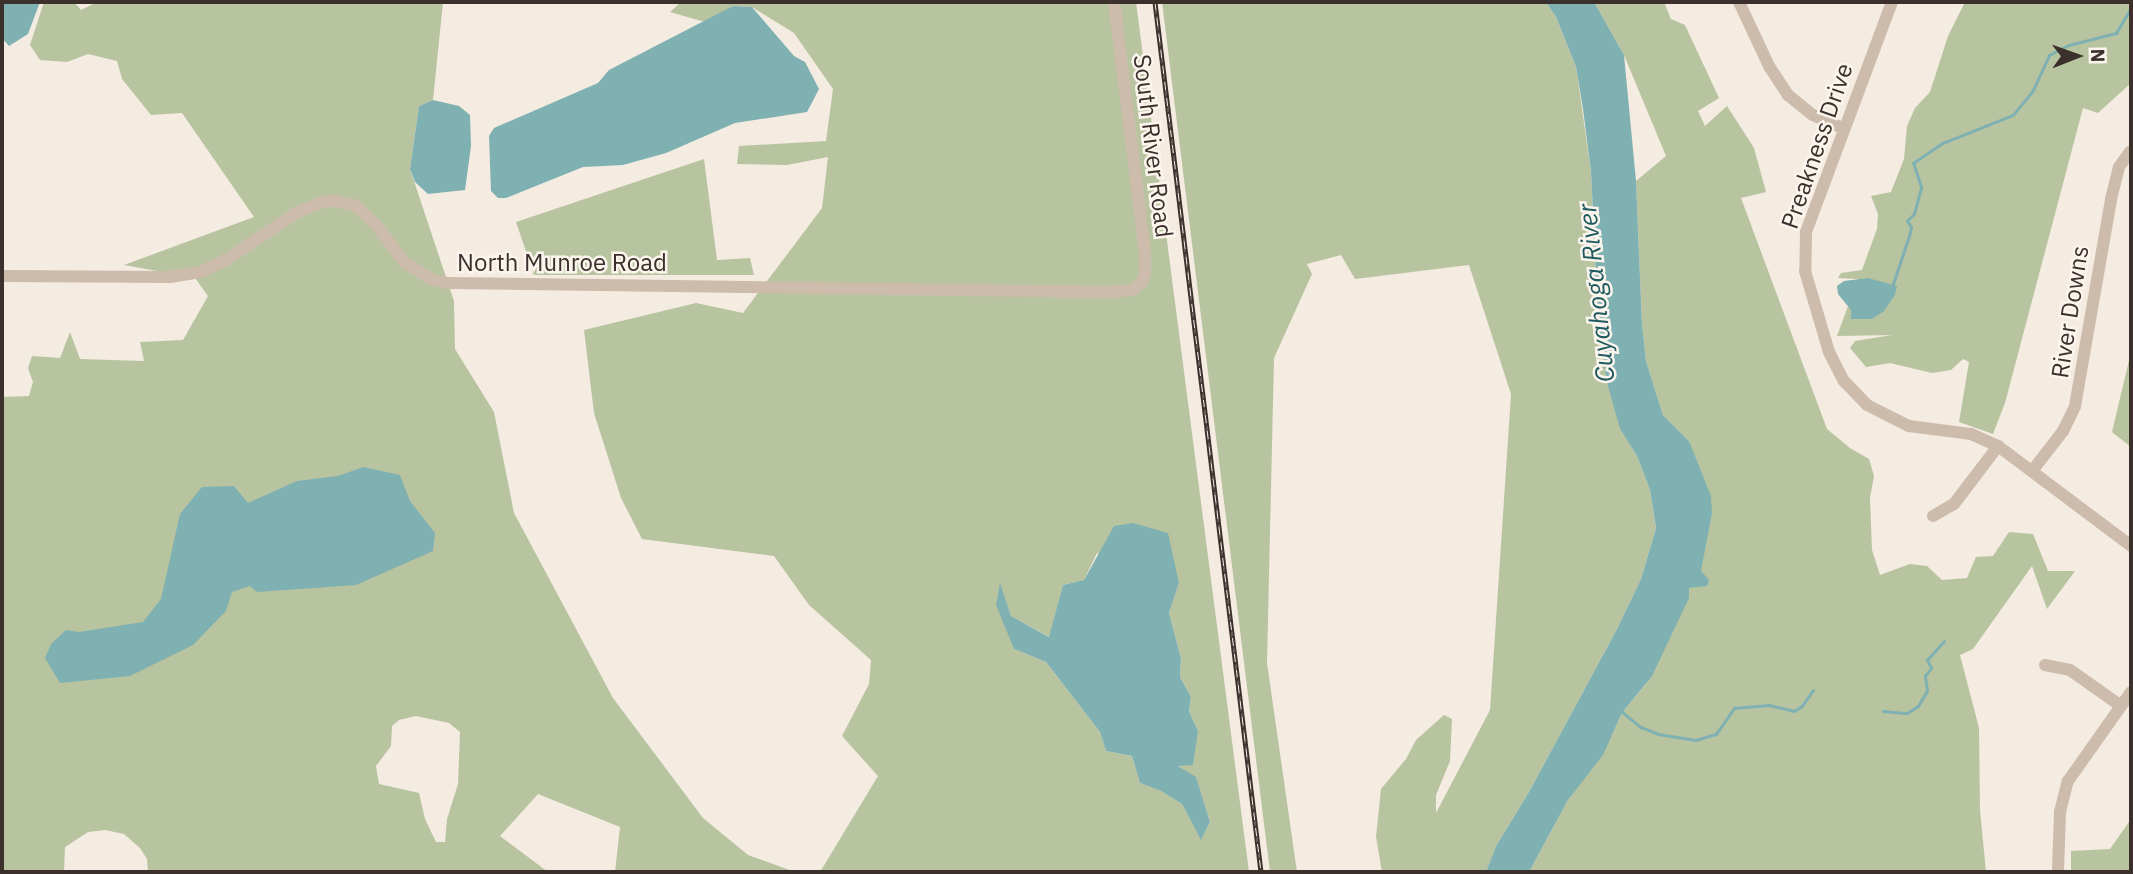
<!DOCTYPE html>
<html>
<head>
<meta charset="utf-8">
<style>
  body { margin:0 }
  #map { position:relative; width:2133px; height:874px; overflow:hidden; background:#f4ebe1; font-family:"IBM Plex Sans",sans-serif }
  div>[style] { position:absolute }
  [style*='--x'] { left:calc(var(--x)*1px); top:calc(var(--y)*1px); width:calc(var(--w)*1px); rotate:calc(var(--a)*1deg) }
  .green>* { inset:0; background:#b8c4a0 }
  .water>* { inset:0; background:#7fb0b2 }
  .stream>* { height:2.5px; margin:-1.25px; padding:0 1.25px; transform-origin:1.25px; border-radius:1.25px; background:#7fb0b2 }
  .minor>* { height:12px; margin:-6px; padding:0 6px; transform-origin:6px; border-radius:6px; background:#cdbbac }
  .rail>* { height:5px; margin-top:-2.5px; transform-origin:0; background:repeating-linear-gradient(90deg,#fbf5ee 0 8px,#3b302b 0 16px); box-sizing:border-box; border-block:2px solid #3b302b }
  span { translate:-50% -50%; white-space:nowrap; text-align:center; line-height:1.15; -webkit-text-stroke:5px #fbf5ee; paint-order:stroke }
  .street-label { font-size:24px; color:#3b302b }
  .water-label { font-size:26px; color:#1f5a5e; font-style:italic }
  .frame { position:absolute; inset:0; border:4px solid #3b302b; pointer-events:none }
  .north { position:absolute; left:2042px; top:21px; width:70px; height:70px; -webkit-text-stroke:5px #fbf5ee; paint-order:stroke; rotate:89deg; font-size:19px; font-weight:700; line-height:28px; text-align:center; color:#3b302b }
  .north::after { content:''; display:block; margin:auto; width:24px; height:32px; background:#3b302b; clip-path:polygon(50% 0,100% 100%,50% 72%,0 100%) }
</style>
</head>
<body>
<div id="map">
  <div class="green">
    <i style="clip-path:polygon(evenodd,44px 2px,74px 2px,81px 10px,97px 2px,443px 2px,433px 100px,419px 106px,410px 169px,454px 301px,455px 349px,494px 412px,514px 513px,613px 698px,703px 818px,748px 855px,795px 872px,615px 872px,620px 827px,538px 794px,500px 836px,548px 872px,148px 872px,147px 859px,140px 848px,124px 834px,105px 830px,88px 832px,65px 847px,64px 872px,2px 872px,2px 397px,29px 396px,33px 382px,28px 368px,32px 356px,60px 358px,70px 332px,80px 359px,144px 361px,140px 342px,183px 340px,208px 296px,195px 278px,124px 265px,254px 217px,182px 113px,151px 115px,122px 79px,117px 61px,88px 54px,67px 62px,40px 60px,30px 45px,44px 2px,416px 716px,449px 723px,460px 732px,458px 784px,447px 819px,445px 842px,436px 842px,425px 819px,419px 793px,379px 784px,376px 766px,391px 746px,392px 726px,399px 720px,416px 716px)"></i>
    <i style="clip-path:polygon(evenodd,681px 2px,1136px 2px,1249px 872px,820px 872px,878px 776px,842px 736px,869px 684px,871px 660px,809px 605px,774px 556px,642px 539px,621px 498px,594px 413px,584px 330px,696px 303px,743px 313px,822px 208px,828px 157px,787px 165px,737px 164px,739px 146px,826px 141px,833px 89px,794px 33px,752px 7px,733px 6px,705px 22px,670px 12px,681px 2px,1097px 553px,1179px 583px,1169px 613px,1181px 658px,1180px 677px,1191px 697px,1189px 711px,1198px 731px,1177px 765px,1196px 778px,1210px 822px,1201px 839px,1182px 804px,1161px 791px,1140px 783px,1132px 756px,1106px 751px,1100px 732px,1046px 662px,1014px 649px,1000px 585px,1011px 616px,1050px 637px,1063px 585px,1084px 580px,1097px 553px)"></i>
    <i style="clip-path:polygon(1162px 2px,1546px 2px,1556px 17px,1576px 67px,1591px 172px,1599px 335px,1620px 429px,1637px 456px,1650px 490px,1656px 528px,1641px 579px,1617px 629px,1529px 792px,1496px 846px,1486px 872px,1382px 872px,1376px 837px,1381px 789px,1406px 759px,1416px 740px,1444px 715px,1452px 719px,1450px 761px,1436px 795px,1436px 813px,1490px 710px,1511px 394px,1469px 265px,1355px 279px,1341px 255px,1307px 264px,1312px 274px,1274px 358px,1267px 663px,1297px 872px,1270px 872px)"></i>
    <i style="clip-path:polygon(1594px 2px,1664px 2px,1671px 19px,1685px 25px,1719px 98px,1698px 111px,1705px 126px,1727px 106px,1754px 148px,1766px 192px,1741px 198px,1827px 429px,1850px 448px,1869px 459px,1874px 476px,1870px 498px,1872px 550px,1880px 575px,1910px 564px,1927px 566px,1942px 580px,1967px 578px,1976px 557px,1993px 556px,2009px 532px,2033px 534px,2048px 571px,2075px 571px,2047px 609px,2032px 566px,1973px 649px,1960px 655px,1979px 728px,1980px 810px,1986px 872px,1529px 872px,1568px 800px,1612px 735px,1622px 713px,1645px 685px,1689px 588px,1700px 571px,1712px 514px,1689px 441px,1663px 415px,1646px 361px,1642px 324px,1636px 181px,1666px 156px,1624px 55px)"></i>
    <i style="clip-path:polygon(1965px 2px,2131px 2px,2131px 83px,2098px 113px,2083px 108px,2005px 403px,1993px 434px,1959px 422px,1969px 362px,1963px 359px,1951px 370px,1932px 373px,1890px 363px,1866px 367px,1850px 348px,1855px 341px,1892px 335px,1837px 336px,1858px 279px,1838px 278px,1841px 273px,1862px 270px,1877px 229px,1878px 214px,1871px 196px,1891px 192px,1904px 159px,1907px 126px,1915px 108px,1930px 92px,1948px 36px)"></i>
    <i style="clip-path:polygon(704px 159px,717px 260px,750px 258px,754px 275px,534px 275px,516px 222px)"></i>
    <i style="clip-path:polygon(2131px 352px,2131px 447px,2112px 432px)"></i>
    <i style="clip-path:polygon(2131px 819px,2131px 872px,2071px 872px,2071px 851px,2110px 849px)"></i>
  </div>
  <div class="water">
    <i style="clip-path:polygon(2px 2px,40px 2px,28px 34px,9px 46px,2px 38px)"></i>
    <i style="clip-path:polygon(1546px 2px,1594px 2px,1624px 55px,1636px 181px,1642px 324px,1646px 361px,1663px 415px,1689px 441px,1711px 496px,1712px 514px,1701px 571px,1709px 580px,1707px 586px,1689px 588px,1689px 598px,1652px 676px,1622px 713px,1603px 755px,1568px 800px,1529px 872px,1486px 872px,1496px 846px,1529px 792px,1617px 629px,1641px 579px,1656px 528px,1650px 490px,1637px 456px,1620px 429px,1608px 386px,1599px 335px,1591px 172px,1583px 109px,1576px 67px,1556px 17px)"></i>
    <i style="clip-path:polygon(733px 6px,752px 7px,794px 56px,805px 62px,819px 89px,807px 112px,735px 123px,666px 153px,623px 165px,583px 167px,506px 198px,498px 198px,491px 191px,489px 136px,494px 128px,598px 83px,609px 70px)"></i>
    <i style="clip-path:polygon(433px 100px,459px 106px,470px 115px,471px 146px,465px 190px,428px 194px,415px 182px,410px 169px,419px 106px)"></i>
    <i style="clip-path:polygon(1868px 278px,1897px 286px,1895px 295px,1884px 311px,1872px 319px,1851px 319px,1851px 310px,1838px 294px,1837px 286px,1844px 281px)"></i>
    <i style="clip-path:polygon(363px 467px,400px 475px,410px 501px,435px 533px,433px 551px,356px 585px,257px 592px,250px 586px,232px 592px,226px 611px,193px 645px,130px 676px,60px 683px,45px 658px,51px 644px,66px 630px,79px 632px,143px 622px,161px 599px,180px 514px,202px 487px,234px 486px,248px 503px,297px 481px,338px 476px)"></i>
    <i style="clip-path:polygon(1133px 523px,1168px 533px,1179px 583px,1169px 613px,1181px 658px,1180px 677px,1191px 697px,1189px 711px,1198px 731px,1193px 765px,1178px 766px,1196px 777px,1210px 822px,1201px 840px,1182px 804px,1161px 791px,1140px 783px,1132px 756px,1106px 751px,1100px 732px,1046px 662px,1014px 649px,996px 605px,1000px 583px,1011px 616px,1049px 637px,1063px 585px,1084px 580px,1114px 526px)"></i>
  </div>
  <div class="stream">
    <i style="--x:1893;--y:284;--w:51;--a:-71.6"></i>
    <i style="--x:1909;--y:236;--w:9;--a:-77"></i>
    <i style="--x:1911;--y:227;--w:7;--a:-124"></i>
    <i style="--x:1907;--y:221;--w:10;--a:-45"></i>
    <i style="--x:1914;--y:214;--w:28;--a:-75"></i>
    <i style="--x:1921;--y:187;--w:25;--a:-108"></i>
    <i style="--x:1913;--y:163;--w:36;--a:-34"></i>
    <i style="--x:1943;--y:143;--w:75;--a:-21.8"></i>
    <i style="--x:2013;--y:115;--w:32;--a:-51"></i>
    <i style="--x:2033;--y:90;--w:38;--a:-65"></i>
    <i style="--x:2049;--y:55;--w:22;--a:-27"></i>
    <i style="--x:2069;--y:45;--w:49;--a:-14.3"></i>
    <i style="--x:2116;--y:33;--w:29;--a:-59"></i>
    <i style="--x:1621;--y:711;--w:26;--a:39"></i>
    <i style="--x:1641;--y:727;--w:18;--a:22"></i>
    <i style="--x:1658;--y:734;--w:38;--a:9"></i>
    <i style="--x:1696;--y:740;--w:21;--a:-17"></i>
    <i style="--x:1716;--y:734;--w:32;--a:-55"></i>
    <i style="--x:1734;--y:708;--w:35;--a:-5"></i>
    <i style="--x:1769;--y:705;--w:26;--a:13"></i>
    <i style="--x:1794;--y:711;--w:9;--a:-32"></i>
    <i style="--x:1802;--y:706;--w:19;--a:-55"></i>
    <i style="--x:1883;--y:711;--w:24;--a:5"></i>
    <i style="--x:1907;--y:713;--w:13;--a:-32"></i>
    <i style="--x:1918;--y:706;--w:17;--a:-59"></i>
    <i style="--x:1927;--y:691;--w:15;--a:-98"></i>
    <i style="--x:1925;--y:676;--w:10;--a:-53"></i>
    <i style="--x:1931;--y:668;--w:9;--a:-117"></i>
    <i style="--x:1927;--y:660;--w:25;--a:-48"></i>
  </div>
  <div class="minor">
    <i style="--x:1739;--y:2;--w:71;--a:64.9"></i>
    <i style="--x:1769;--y:66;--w:35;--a:57"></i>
    <i style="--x:1788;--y:95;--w:32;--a:39"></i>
    <i style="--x:1813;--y:115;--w:34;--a:24"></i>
    <i style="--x:1892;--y:2;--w:246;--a:110.5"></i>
    <i style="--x:1806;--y:232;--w:39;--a:91"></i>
    <i style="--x:1805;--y:271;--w:84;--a:73.5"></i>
    <i style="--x:1829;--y:352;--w:33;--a:63"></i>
    <i style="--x:1844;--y:381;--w:33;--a:46"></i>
    <i style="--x:1867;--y:405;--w:47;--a:26.6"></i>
    <i style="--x:1909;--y:426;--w:63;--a:7.4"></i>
    <i style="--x:1971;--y:434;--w:30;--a:24"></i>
    <i style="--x:1998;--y:446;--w:166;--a:36.9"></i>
    <i style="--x:2;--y:276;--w:168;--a:0.3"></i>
    <i style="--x:170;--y:277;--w:31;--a:-9"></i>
    <i style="--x:201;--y:272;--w:28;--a:-26"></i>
    <i style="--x:226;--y:260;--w:84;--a:-33.9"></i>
    <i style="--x:296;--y:213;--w:28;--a:-23"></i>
    <i style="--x:322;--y:202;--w:13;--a:-4"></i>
    <i style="--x:335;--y:201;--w:22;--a:13"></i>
    <i style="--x:356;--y:206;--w:29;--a:44"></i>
    <i style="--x:377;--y:226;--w:45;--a:53.1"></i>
    <i style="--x:404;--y:262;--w:34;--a:32"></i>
    <i style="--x:433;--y:280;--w:14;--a:12"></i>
    <i style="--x:447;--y:283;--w:662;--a:0.78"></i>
    <i style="--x:1109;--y:292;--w:23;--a:-5"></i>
    <i style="--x:1132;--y:290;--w:13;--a:-39"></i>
    <i style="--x:1142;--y:282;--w:9;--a:-69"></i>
    <i style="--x:1145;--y:274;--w:21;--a:-90"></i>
    <i style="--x:1145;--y:253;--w:253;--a:-97"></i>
    <i style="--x:2032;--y:471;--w:51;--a:-52.2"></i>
    <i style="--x:2063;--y:431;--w:28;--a:-64"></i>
    <i style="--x:2075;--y:406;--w:210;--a:-80.1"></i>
    <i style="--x:2111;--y:199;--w:33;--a:-76"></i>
    <i style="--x:2119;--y:167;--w:19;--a:-54"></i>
    <i style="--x:1933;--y:516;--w:24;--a:-30"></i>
    <i style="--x:1954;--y:504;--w:73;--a:-52.8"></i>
    <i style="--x:2045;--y:665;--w:25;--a:11"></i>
    <i style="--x:2070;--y:670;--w:62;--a:35.2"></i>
    <i style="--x:2058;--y:872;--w:60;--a:-88.1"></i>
    <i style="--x:2060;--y:812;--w:32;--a:-76"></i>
    <i style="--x:2068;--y:781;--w:109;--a:-54.7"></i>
  </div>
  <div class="rail">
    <i style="--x:1155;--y:2;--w:876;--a:83.05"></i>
  </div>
  <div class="street-label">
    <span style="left:1153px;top:146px;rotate:83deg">South River Road</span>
    <span style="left:1817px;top:146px;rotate:-71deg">Preakness Drive</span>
    <span style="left:562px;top:263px">North Munroe Road</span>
    <span style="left:2070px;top:312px;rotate:-81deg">River Downs</span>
  </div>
  <div class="water-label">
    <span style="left:1596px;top:293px;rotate:-96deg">Cuyahoga River</span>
  </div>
  <div class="frame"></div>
  <div class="north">N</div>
</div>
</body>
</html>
